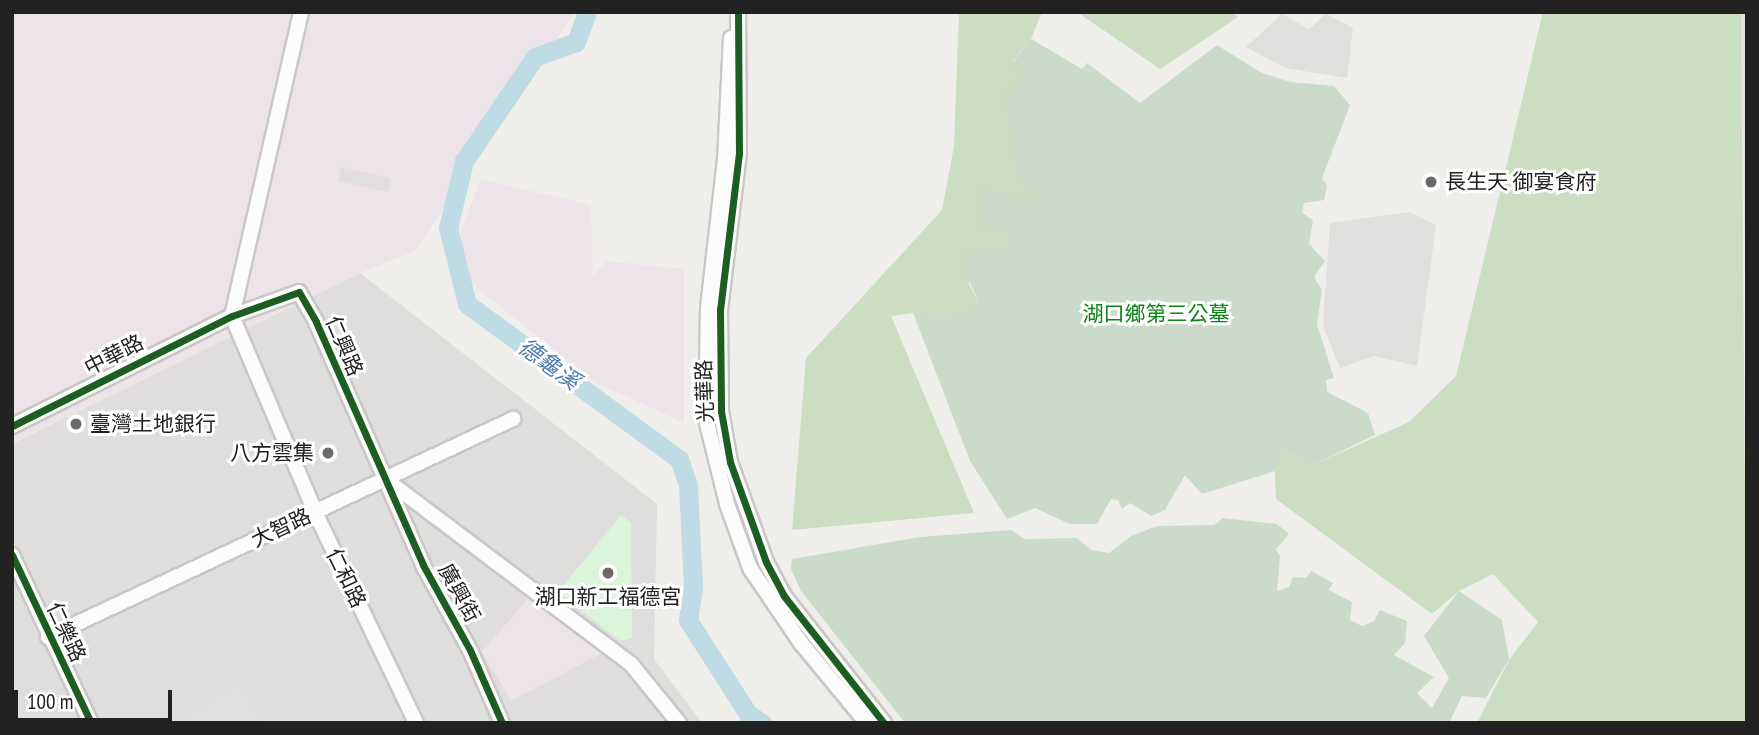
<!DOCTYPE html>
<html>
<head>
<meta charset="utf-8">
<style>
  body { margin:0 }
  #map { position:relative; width:1759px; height:735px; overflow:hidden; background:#f0eeeb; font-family:"PT Sans Narrow","Noto Sans TC",sans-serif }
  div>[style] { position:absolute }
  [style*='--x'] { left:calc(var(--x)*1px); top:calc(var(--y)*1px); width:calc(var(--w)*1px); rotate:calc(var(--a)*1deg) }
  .residential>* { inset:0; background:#dfdedc }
  .industrial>* { inset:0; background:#ede4e9 }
  .military>* { inset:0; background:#eae0db }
  .forest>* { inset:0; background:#cbdec1 }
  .cemetery>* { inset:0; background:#cadbca }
  .park>* { inset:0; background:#daf5da }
  .parking>* { inset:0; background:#e0dfde; transform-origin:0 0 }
  .river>* { height:19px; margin:-9.5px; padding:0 9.5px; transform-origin:9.5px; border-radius:9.5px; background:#bfdbe3 }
  .roads { filter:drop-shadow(2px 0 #c9c8c7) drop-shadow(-2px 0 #c9c8c7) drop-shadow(0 2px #c9c8c7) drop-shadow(0 -2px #c9c8c7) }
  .minor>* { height:14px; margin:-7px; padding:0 7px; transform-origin:7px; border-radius:7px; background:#fdfcfc }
  .cycleway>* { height:7px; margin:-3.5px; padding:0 3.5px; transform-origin:3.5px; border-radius:3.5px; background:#1b5e20 }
  .dots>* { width:19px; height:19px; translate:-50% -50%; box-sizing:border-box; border:4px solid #fff; border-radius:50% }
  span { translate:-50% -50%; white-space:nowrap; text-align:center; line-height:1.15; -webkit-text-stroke:6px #fff; paint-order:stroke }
  .poi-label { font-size:21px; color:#222 }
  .left { translate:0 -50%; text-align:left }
  .right { translate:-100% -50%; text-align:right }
  .park-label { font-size:21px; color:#0c8416 }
  .street-label { font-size:21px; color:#222 }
  .water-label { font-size:23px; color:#4a7aab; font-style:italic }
  .frame { position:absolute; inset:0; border:14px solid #222; pointer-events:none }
  .scale { position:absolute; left:14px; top:690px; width:158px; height:32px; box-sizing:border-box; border:4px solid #222; border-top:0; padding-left:9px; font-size:21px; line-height:24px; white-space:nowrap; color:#222; -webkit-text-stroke:5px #fff; paint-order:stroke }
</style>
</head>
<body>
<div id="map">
  <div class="residential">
    <i style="clip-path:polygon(360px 273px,657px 504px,654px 659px,702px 723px,12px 723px,12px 444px)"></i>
  </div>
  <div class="industrial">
    <i style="clip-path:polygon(12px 12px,575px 12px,415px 251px,360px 273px,12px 444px)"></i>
    <i style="clip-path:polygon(480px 179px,591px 205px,593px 276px,606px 261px,684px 269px,684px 423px,595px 382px,472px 284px,459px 238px)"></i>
    <i style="clip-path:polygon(530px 596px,602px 653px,511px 701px,482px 652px)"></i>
  </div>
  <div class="military">
    <i style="clip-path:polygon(1741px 12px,1747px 12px,1747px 418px)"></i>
  </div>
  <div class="forest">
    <i style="clip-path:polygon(959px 12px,1042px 12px,1031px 39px,1013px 61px,1027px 73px,1020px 84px,1037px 202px,983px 191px,1016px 232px,1010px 246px,971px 250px,969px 284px,979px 303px,947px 319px,913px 313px,891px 316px,974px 513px,792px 530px,806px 358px,942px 210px,954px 146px)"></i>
    <i style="clip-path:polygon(1077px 12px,1231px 12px,1238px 17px,1160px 69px)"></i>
    <i style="clip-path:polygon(1543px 12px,1741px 12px,1747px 723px,1477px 723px,1509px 660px,1538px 622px,1493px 574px,1459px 591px,1432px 614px,1276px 499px,1275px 471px,1284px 450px,1315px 464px,1409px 422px,1456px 376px)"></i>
  </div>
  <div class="cemetery">
    <i style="clip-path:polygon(1031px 39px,1082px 69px,1087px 63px,1140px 103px,1217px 45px,1262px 73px,1290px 82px,1334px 86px,1350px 105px,1322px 178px,1327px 186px,1324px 200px,1304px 203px,1302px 213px,1313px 220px,1309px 244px,1325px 261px,1314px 277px,1322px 290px,1317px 324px,1334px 378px,1326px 380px,1327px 392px,1368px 413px,1375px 435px,1315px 464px,1284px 450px,1275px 471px,1202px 494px,1185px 475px,1165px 510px,1151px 516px,1130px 503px,1122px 509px,1118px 500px,1111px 499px,1097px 524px,1070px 524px,1035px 508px,1007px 519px,970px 461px,913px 313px,947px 319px,979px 303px,960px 259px,971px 250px,1010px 246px,1015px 233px,983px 225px,983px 190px,1036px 201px,1018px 171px,1005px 98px,1027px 74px,1013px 62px)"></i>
    <i style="clip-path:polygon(1223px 518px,1277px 524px,1289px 534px,1276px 549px,1280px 556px,1277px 591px,1289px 587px,1293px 577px,1306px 578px,1311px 571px,1333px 583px,1329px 590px,1352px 602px,1350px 620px,1362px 626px,1374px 621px,1380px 610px,1407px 621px,1405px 643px,1394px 655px,1434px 677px,1417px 693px,1432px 708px,1449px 678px,1424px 636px,1459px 591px,1502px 620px,1509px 659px,1486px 698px,1462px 696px,1449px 723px,905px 723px,801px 591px,791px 569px,792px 559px,920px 537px,1011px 530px,1025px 539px,1077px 538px,1091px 550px,1109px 553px,1131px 536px,1157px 526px,1214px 525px)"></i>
  </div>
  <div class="park">
    <i style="clip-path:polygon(621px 515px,631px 523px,632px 638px,620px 641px,558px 592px)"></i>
  </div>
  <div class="parking">
    <i style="clip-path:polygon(1282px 14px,1309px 29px,1326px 14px,1353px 28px,1347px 78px,1285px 68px,1246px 47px)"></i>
    <i style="left:341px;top:167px;width:51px;height:14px;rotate:13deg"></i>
    <i style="clip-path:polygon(1409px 212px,1436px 225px,1417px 366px,1374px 356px,1340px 368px,1323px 326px,1330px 223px)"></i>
    <i style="clip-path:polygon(242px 683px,263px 723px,166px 723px)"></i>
  </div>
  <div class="river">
    <i style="--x:587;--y:12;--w:32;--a:110"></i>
    <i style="--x:576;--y:42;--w:44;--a:159.9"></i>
    <i style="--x:535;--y:57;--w:126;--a:124.3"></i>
    <i style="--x:464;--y:161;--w:69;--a:103.4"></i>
    <i style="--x:448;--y:228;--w:78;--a:76"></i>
    <i style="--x:467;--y:304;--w:263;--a:36.2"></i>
    <i style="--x:679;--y:459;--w:28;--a:71"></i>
    <i style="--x:688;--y:485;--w:103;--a:87.2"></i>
    <i style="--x:693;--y:588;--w:32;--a:99"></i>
    <i style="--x:688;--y:620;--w:112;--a:57.4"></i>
    <i style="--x:748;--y:714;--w:17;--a:33"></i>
  </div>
  <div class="roads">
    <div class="minor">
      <i style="--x:738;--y:12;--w:141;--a:89.6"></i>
      <i style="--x:739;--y:153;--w:158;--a:96.9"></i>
      <i style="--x:720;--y:310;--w:101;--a:89.4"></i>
      <i style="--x:721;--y:411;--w:52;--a:80"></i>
      <i style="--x:730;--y:462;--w:106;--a:70.2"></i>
      <i style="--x:766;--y:562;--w:38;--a:62"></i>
      <i style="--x:784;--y:596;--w:162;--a:51.8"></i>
      <i style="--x:731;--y:38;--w:121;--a:92.8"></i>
      <i style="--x:725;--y:159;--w:150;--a:96.5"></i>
      <i style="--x:708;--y:308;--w:111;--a:91"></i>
      <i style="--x:706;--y:419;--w:88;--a:76.1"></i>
      <i style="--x:727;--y:504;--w:68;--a:70.2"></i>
      <i style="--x:750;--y:568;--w:91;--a:55.8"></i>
      <i style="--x:801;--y:643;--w:104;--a:50.5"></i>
      <i style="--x:232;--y:316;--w:213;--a:67"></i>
      <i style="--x:315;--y:512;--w:234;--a:64.4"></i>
      <i style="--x:232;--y:316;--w:312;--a:-77.2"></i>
      <i style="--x:12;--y:426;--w:246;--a:-26.6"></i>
      <i style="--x:232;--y:316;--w:71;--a:-19.7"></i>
      <i style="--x:299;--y:292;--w:34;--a:60"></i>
      <i style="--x:316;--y:322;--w:266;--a:66.2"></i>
      <i style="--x:423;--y:565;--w:97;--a:61.1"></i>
      <i style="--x:470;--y:650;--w:80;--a:66.3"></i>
      <i style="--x:388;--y:481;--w:304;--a:37"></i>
      <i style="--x:631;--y:664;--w:76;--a:50.9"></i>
      <i style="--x:12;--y:555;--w:186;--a:64.8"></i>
      <i style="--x:48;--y:637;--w:514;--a:-25.12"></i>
    </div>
  </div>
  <div class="cycleway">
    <i style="--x:738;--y:12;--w:141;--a:89.6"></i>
    <i style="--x:739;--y:153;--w:158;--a:96.9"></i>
    <i style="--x:720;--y:310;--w:101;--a:89.4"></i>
    <i style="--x:721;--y:411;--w:52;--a:80"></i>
    <i style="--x:730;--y:462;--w:106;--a:70.2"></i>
    <i style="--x:766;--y:562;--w:38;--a:62"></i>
    <i style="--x:784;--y:596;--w:162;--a:51.8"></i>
    <i style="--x:12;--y:426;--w:246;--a:-26.6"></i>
    <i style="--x:232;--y:316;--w:71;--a:-19.7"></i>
    <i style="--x:299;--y:292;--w:34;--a:60"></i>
    <i style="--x:316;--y:322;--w:266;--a:66.2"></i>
    <i style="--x:423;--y:565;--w:97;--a:61.1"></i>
    <i style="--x:470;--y:650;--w:80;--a:66.3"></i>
    <i style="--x:12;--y:555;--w:186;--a:64.8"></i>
  </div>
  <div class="dots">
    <i style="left:1431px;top:182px;background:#6a6968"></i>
    <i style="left:76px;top:424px;background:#6a6968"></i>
    <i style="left:328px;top:453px;background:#6a6968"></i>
    <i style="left:608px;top:573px;background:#6a6968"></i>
  </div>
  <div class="poi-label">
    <span class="left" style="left:1445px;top:182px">長生天 御宴食府</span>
    <span class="left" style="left:90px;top:424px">臺灣土地銀行</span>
    <span class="right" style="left:314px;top:453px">八方雲集</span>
    <span style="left:608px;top:597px">湖口新工福德宮</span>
  </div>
  <div class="park-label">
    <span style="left:1156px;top:314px">湖口鄉第三公墓</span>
  </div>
  <div class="street-label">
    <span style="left:344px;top:346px;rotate:67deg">仁興路</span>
    <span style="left:114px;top:355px;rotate:-27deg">中華路</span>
    <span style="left:705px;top:391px;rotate:-92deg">光華路</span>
    <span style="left:281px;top:528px;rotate:-25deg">大智路</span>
    <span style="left:346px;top:578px;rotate:64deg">仁和路</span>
    <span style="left:459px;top:593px;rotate:61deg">廣興街</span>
    <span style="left:66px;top:632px;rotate:65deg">仁樂路</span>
  </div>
  <div class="water-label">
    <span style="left:549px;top:364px;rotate:36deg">德龜溪</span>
  </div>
  <div class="frame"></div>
  <div class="scale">100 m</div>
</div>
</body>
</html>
